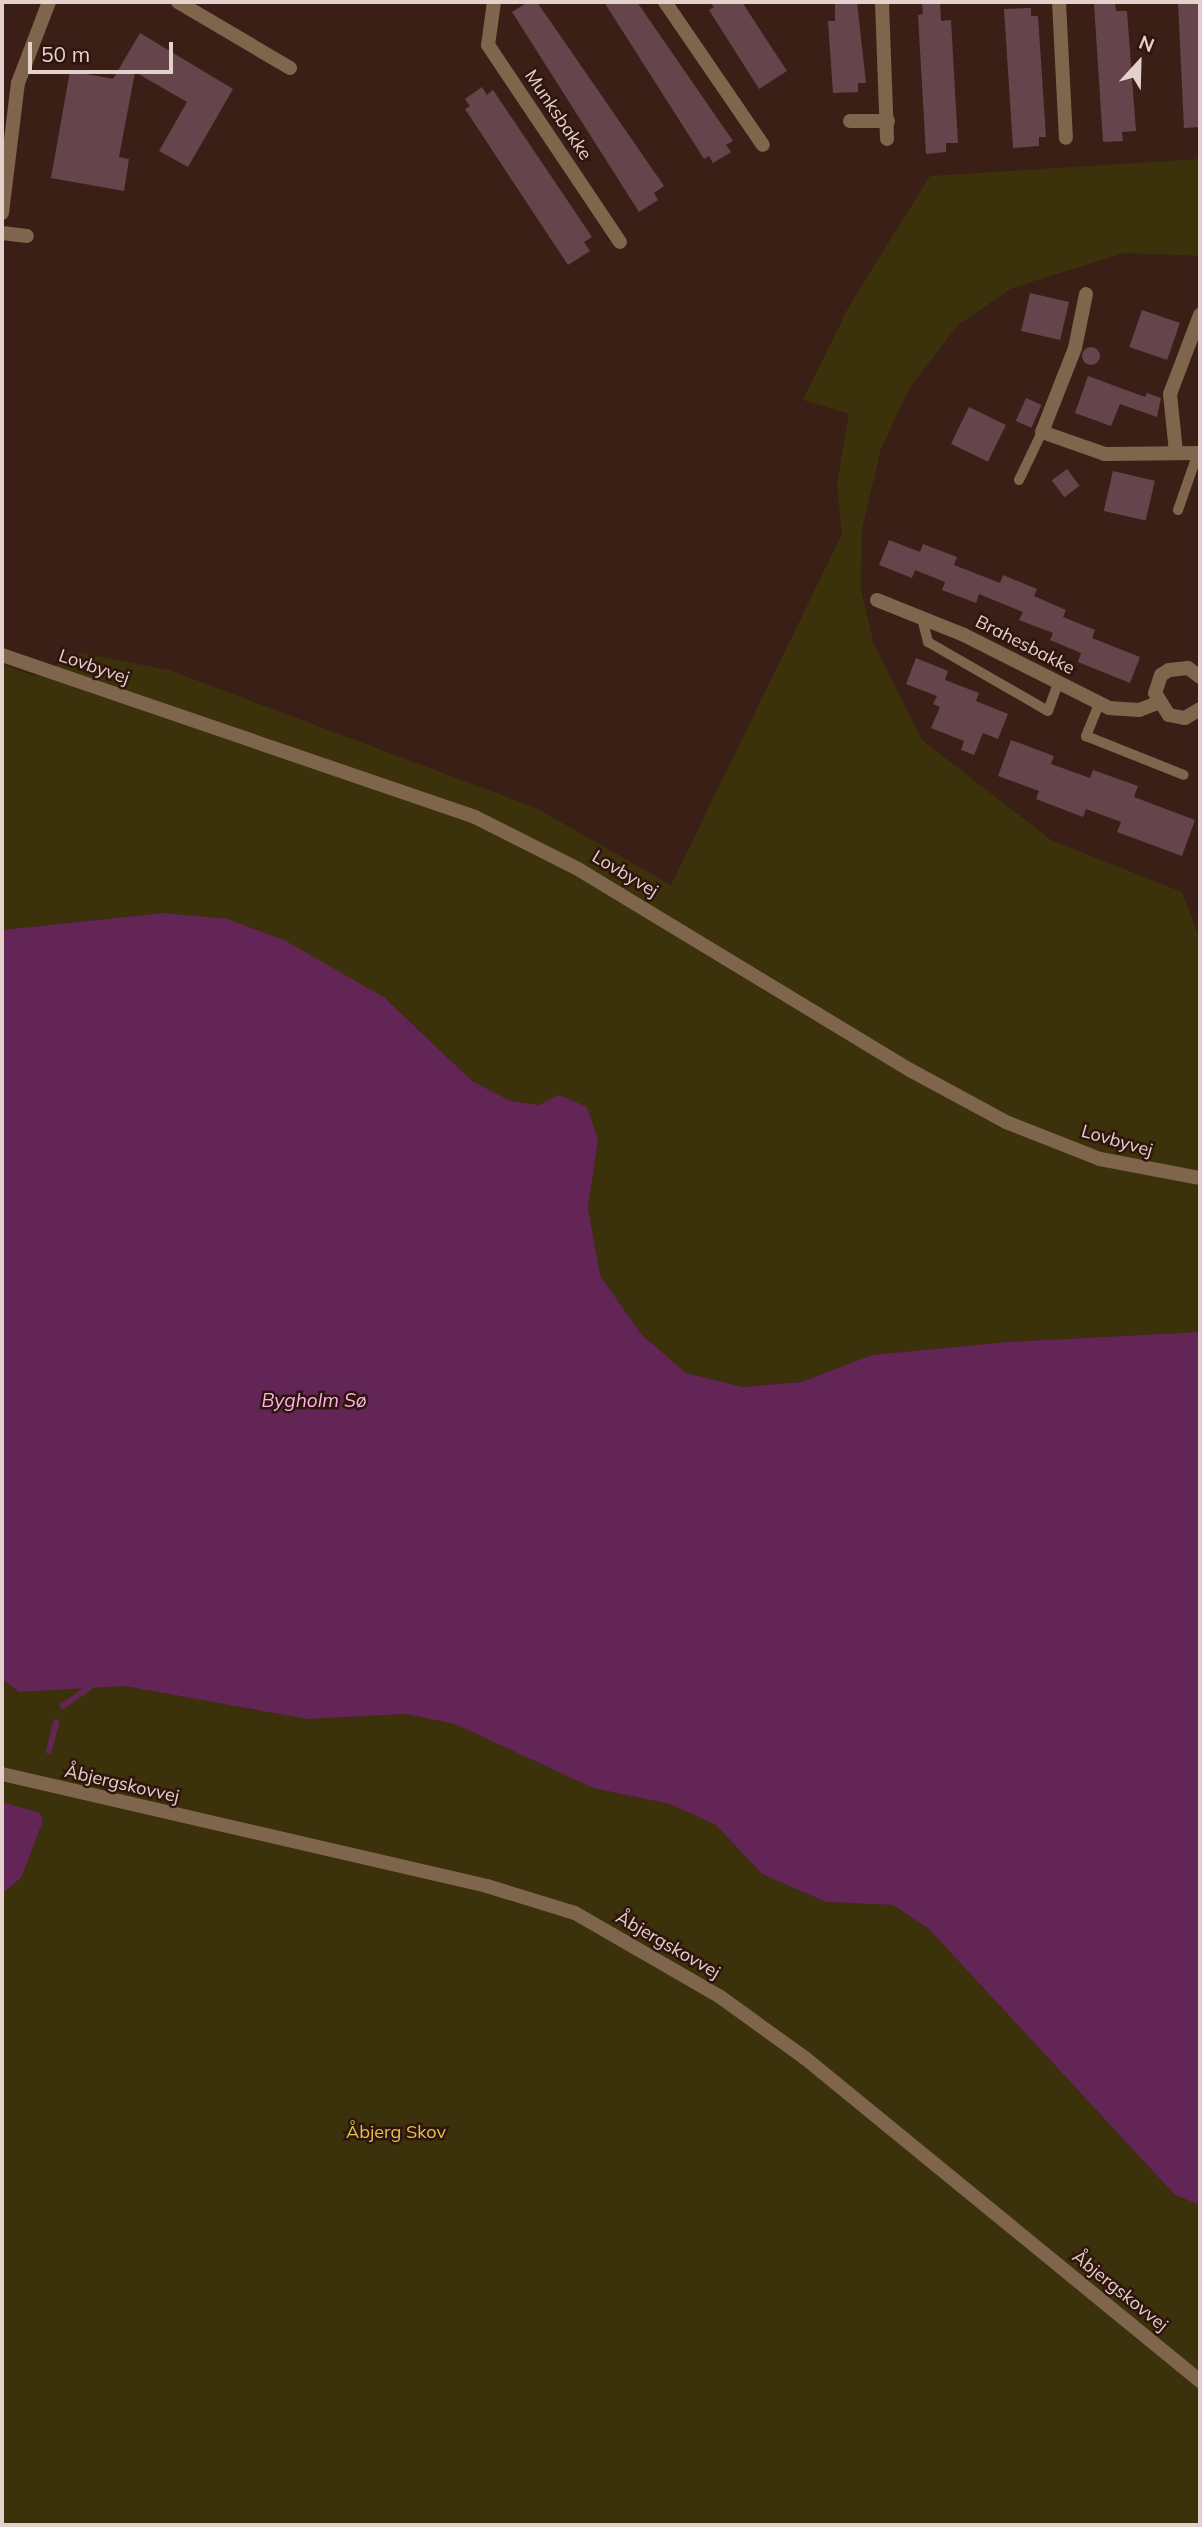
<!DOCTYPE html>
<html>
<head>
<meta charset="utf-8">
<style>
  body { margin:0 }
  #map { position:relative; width:1202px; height:2527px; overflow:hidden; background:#3a1f17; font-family:Mulish,sans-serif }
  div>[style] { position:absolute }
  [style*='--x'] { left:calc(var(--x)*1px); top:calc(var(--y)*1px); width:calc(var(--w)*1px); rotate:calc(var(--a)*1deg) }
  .green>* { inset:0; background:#3b310a }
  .water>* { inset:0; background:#632555 }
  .stream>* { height:6px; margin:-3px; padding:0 3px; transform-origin:3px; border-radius:3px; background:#632555 }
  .building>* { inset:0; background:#65454b; transform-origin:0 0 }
  .round { border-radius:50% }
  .service>* { height:10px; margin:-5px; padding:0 5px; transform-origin:5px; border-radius:5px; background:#7e654c }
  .minor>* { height:14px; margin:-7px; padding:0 7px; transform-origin:7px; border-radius:7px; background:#7e654c }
  .tertiary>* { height:14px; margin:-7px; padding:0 7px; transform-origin:7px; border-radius:7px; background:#7e654c }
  span { translate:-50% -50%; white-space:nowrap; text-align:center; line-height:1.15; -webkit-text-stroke:5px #2f150e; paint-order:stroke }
  .street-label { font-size:18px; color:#e4d1cc }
  .park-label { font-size:18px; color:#e0c34c }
  .water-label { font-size:19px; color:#feb3e9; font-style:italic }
  .frame { position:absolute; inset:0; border:4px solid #e4d1cc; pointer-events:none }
  .north { position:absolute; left:1104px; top:28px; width:70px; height:70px; -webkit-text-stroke:5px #2f150e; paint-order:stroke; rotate:22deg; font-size:19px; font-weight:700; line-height:28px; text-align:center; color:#e4d1cc }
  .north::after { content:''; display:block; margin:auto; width:24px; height:32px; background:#e4d1cc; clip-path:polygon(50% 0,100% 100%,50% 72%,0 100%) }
  .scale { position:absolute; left:28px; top:42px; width:145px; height:32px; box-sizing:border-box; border:4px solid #e4d1cc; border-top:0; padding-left:9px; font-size:21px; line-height:24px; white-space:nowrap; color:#e4d1cc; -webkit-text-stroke:5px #2f150e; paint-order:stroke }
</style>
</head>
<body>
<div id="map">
  <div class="green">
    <i style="clip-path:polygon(1200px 159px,1200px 256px,1124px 253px,1012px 288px,958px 325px,910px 387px,881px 449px,862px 529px,861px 590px,874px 645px,922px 740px,1051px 840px,1182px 892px,1200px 939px,1200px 1332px,1007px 1342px,872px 1355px,801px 1382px,743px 1387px,686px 1373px,641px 1334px,600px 1275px,588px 1207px,598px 1140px,539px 1105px,511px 1101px,472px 1081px,385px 998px,163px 913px,2px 930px,2px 664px,34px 676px,81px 653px,169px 670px,536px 808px,671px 885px,842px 534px,837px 484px,849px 414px,803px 400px,849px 306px,930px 176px)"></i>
    <i style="clip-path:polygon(2px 1679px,19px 1692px,125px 1686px,307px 1719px,406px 1714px,455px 1724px,593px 1788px,670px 1804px,716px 1825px,762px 1874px,826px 1902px,893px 1905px,928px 1928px,1175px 2195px,1200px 2205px,1200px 2525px,2px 2525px,2px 1894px,21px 1878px,43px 1821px,39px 1813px,2px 1802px)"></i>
  </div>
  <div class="water">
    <i style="clip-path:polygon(163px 913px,227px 919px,284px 940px,385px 998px,472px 1081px,511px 1101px,539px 1105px,559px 1095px,587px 1107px,598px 1140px,588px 1207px,600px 1275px,641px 1334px,686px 1373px,743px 1387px,801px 1382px,872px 1355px,1007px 1342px,1200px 1332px,1200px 2205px,1175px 2195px,928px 1928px,893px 1905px,826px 1902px,762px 1874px,716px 1825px,670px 1804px,593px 1788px,455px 1724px,406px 1714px,307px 1719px,125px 1686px,19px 1692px,2px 1679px,2px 930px)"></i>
    <i style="clip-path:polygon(2px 1802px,40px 1813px,43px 1821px,21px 1878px,2px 1894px)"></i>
  </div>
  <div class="stream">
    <i style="--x:63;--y:1706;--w:32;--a:-35"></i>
    <i style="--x:49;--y:1751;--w:30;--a:-76"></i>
  </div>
  <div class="building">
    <i style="clip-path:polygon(528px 2px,537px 2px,664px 186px,654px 193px,658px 200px,639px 212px,512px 12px)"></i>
    <i style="clip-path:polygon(604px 2px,637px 2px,733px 141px,726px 145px,731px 152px,713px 163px,709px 156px,704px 159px)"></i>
    <i style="clip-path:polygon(710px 2px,742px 2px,787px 71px,759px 89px,709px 10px,714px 7px)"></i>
    <i style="clip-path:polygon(835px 2px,857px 2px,866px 83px,858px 83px,858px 92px,833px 93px,828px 21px,835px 21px)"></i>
    <i style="clip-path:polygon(922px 2px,940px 2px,941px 21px,951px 20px,958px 143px,946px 143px,946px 152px,926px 154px,918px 15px,923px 14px)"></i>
    <i style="clip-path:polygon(1178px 2px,1200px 2px,1200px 127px,1184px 128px)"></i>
    <i style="clip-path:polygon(1115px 3px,1116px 11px,1127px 11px,1136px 131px,1122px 132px,1123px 141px,1103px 142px,1094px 4px)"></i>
    <i style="clip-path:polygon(1031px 8px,1031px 16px,1038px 16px,1046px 137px,1039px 137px,1039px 146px,1013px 148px,1004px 9px)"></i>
    <i style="clip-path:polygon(140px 33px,233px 89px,188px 167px,159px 151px,187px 102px,135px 72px,119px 157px,129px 159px,124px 191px,51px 178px,70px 71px,113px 79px)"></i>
    <i style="clip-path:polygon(482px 87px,487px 95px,493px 90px,592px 237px,584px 242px,590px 251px,568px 265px,465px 109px,470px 106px,465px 99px)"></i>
    <i style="left:1030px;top:293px;width:40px;height:39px;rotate:13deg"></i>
    <i style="left:1142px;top:310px;width:40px;height:39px;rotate:19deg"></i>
    <i class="round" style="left:1082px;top:347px;width:18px;height:18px"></i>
    <i style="clip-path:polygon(1088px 376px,1145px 397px,1147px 393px,1161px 398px,1157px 417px,1120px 404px,1111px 426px,1075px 413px)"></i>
    <i style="left:1026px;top:398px;width:17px;height:25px;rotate:24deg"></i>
    <i style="left:969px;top:407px;width:41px;height:41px;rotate:26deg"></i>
    <i style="left:1067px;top:469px;width:21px;height:19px;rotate:53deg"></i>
    <i style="left:1113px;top:471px;width:43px;height:41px;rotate:13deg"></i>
    <i style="clip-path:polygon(889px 540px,920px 552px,923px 544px,957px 557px,954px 565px,1000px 583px,1003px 575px,1037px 589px,1034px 596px,1066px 610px,1063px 617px,1095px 630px,1092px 638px,1140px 657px,1130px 683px,1078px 662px,1081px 653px,1050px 640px,1053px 633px,1019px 620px,1023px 612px,979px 594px,976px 603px,942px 590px,945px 582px,915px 570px,912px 578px,879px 565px)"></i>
    <i style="clip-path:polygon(916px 658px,948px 671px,945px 680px,979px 693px,976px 701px,1008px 714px,998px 739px,983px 733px,974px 755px,961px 750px,964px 741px,931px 728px,940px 707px,933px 704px,937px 696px,906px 684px)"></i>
    <i style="clip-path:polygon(1011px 740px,1054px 756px,1051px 764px,1090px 778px,1093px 770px,1138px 786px,1134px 797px,1195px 820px,1182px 856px,1117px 832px,1121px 822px,1086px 809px,1083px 817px,1036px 799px,1039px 791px,998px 776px)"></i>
  </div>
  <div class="service">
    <i style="--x:1019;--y:480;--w:53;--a:-64.4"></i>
    <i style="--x:1178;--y:510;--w:60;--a:-70.7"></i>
    <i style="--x:922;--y:618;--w:25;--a:76"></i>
    <i style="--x:928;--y:642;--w:138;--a:29.9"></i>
    <i style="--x:1048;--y:711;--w:30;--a:-70"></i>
    <i style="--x:1099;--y:704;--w:35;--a:112"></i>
    <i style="--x:1086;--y:736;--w:105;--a:21.7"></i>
  </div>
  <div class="minor">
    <i style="--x:178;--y:2;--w:130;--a:30.5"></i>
    <i style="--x:494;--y:2;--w:43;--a:97.9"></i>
    <i style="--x:488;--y:45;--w:237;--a:56.2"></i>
    <i style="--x:665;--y:2;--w:173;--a:55.6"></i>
    <i style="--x:882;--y:2;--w:137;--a:87.9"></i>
    <i style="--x:1059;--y:2;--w:136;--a:87.1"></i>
    <i style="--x:850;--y:121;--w:38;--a:0"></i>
    <i style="--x:2;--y:213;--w:131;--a:-83"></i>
    <i style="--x:18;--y:83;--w:87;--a:-69.1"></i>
    <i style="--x:2;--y:233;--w:25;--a:7"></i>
    <i style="--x:1086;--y:294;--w:55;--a:101.5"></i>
    <i style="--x:1075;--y:348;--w:90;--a:111.4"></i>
    <i style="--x:1042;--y:432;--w:67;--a:19.2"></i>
    <i style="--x:1105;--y:454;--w:95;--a:-0.6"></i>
    <i style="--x:1176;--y:452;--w:58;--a:-95.9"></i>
    <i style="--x:1170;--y:394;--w:85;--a:-69.2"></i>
    <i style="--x:877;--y:600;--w:94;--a:21.9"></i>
    <i style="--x:964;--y:635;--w:162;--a:26.7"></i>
    <i style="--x:1109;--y:708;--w:30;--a:4"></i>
    <i style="--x:1139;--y:710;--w:19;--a:-21"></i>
    <i style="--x:1200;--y:677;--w:15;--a:-143"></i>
    <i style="--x:1188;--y:668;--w:19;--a:174"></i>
    <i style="--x:1169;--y:670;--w:9;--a:148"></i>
    <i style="--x:1161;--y:675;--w:19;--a:108"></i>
    <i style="--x:1155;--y:693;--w:26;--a:58"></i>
    <i style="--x:1169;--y:715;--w:16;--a:11"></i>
    <i style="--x:1185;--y:718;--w:17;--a:-31"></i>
    <i style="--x:2;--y:1774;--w:498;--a:13"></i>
    <i style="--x:487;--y:1886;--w:92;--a:17.1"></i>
    <i style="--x:575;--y:1913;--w:166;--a:30"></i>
    <i style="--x:719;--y:1996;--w:106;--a:35.8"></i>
    <i style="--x:805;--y:2058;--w:510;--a:39.27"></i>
  </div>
  <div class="tertiary">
    <i style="--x:2;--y:655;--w:500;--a:18.9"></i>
    <i style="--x:475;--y:817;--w:115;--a:26.8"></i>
    <i style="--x:578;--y:869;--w:388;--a:31.2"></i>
    <i style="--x:910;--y:1070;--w:109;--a:28.4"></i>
    <i style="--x:1006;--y:1122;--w:101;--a:21.5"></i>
    <i style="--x:1100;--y:1159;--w:102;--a:10.8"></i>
  </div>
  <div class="street-label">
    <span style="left:558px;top:115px;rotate:56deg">Munksbakke</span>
    <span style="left:1025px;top:645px;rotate:27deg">Brahesbakke</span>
    <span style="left:94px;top:667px;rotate:19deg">Lovbyvej</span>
    <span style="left:625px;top:874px;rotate:31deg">Lovbyvej</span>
    <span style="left:1117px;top:1141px;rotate:16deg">Lovbyvej</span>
    <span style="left:122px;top:1784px;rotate:13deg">Åbjergskovvej</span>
    <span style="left:668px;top:1945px;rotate:30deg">Åbjergskovvej</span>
    <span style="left:1120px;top:2291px;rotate:39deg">Åbjergskovvej</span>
  </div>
  <div class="park-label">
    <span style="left:396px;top:2132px">Åbjerg Skov</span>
  </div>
  <div class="water-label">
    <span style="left:314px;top:1401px">Bygholm Sø</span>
  </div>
  <div class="frame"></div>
  <div class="north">N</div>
  <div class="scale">50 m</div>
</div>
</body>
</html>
